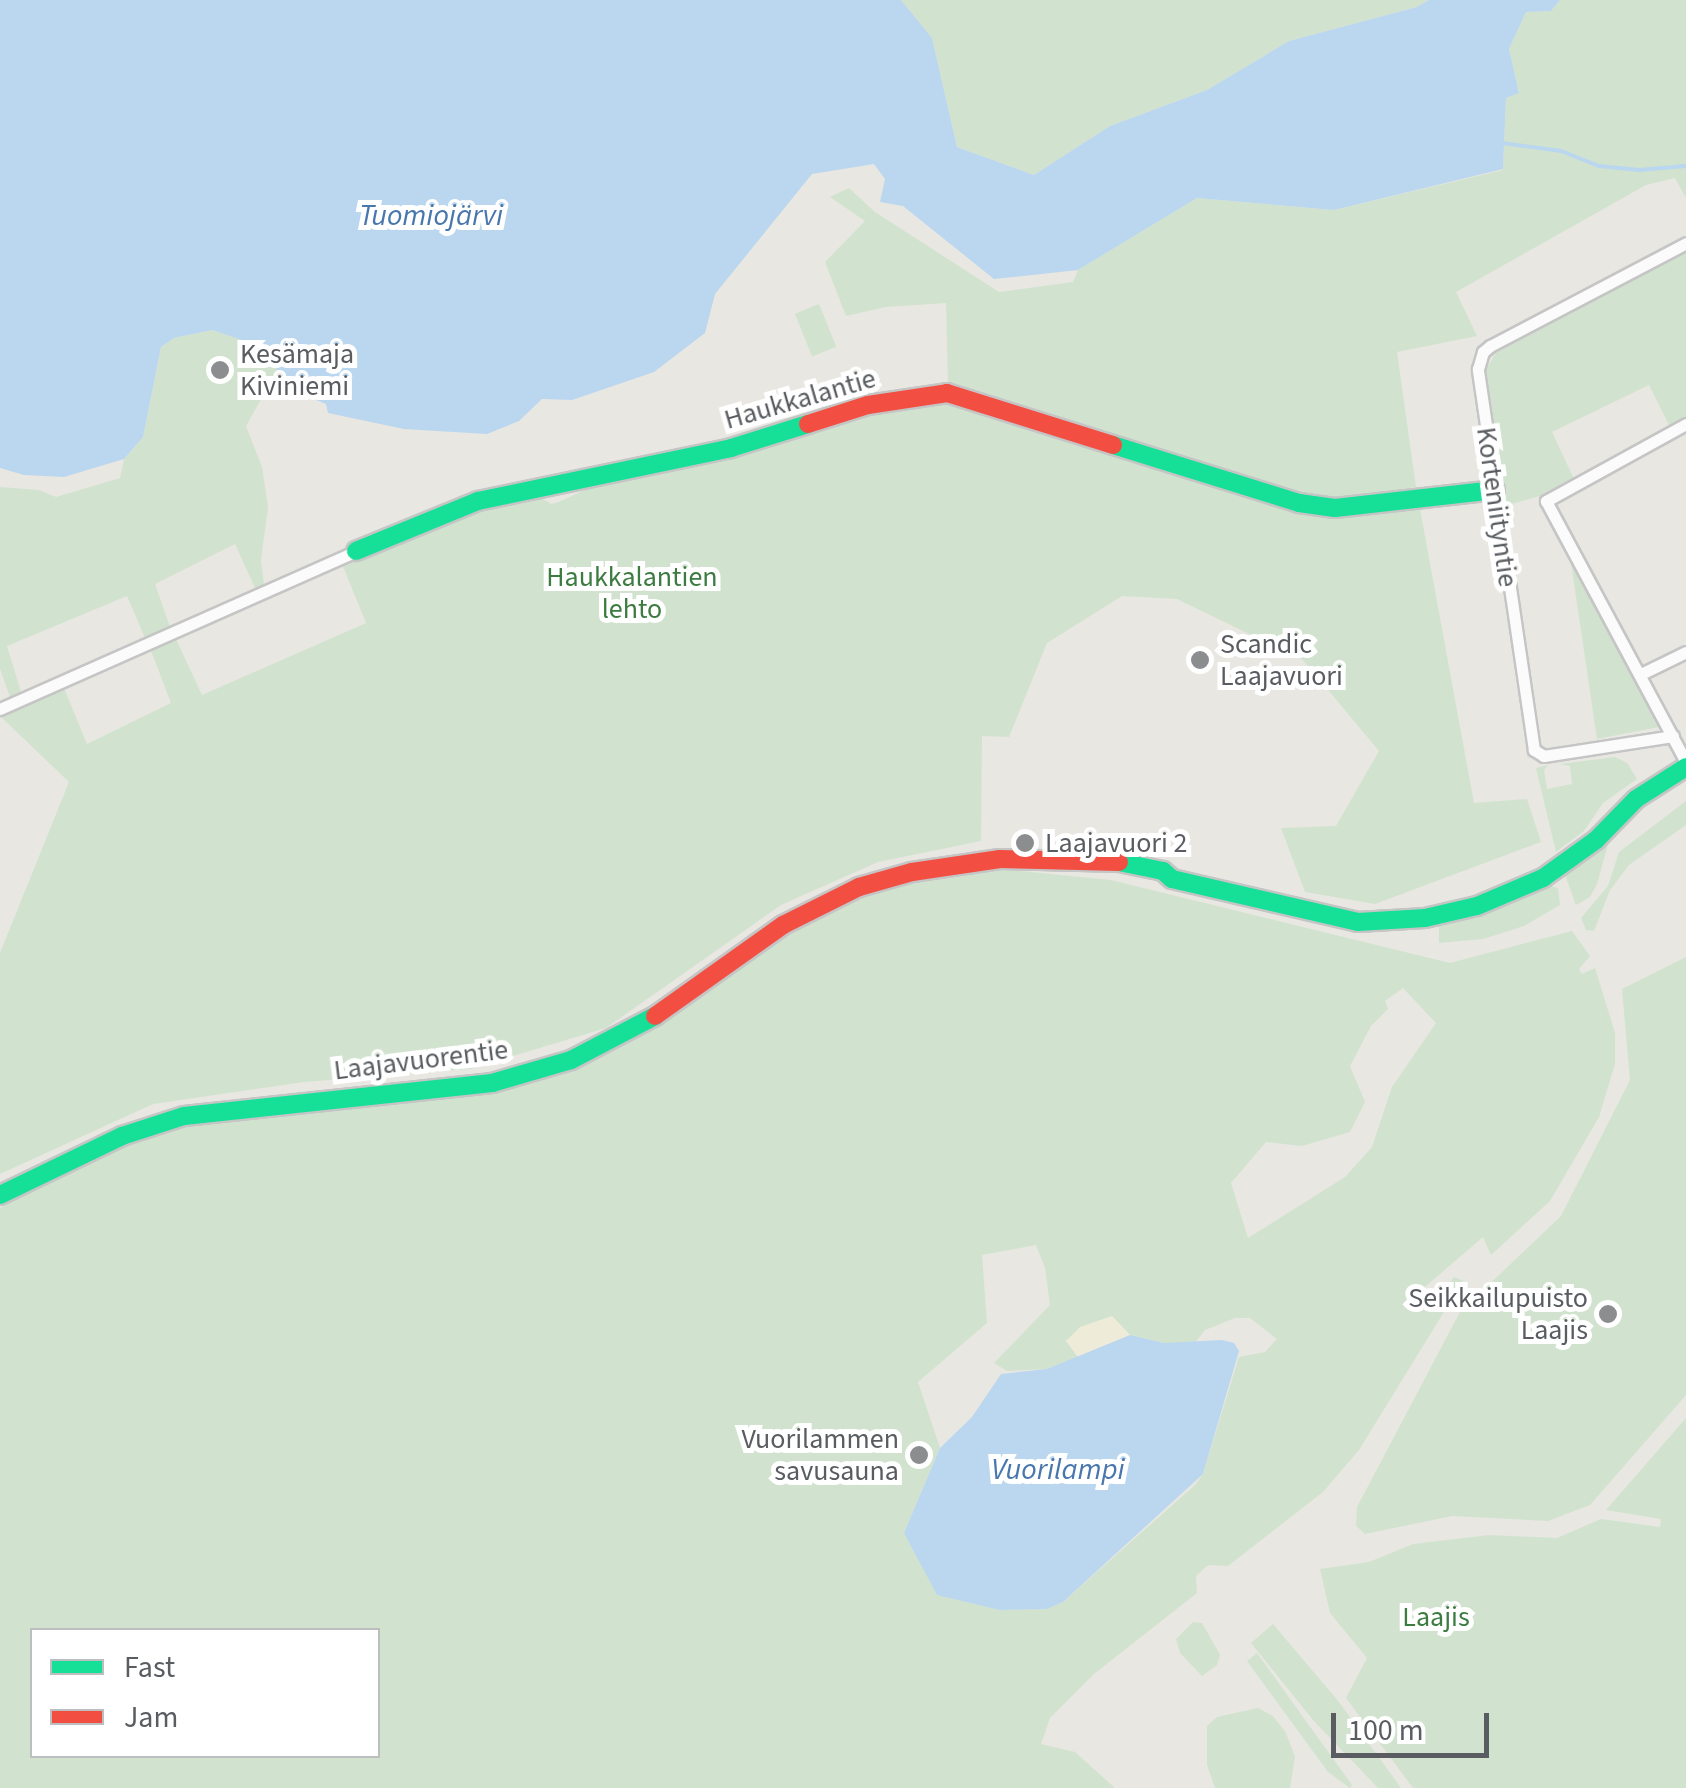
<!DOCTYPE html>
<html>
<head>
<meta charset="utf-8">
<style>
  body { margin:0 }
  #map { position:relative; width:1686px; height:1788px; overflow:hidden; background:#e8e7e2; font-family:"Source Sans 3",sans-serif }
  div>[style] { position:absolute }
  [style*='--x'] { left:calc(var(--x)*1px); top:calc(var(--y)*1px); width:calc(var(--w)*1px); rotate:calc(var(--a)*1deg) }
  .green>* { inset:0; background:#d1e3cf; transform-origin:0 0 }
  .sand>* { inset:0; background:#efebd9 }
  .water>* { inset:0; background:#bad7ef }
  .stream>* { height:4px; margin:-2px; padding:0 2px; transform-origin:2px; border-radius:2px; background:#bad7ef }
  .roads { filter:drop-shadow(2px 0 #c5c5c5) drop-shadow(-2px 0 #c5c5c5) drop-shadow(0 2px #c5c5c5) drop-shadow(0 -2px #c5c5c5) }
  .street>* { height:11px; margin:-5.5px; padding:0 5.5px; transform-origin:5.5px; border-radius:5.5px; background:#fcfbfb }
  .fast>* { height:18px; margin:-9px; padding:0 9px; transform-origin:9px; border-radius:9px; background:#16e098 }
  .jam>* { height:18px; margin:-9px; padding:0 9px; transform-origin:9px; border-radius:9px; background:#f24e42 }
  .dots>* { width:28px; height:28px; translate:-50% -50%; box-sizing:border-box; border:5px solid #fff; border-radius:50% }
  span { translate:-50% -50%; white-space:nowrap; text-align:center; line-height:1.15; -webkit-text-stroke:10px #fff; paint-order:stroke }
  .poi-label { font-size:28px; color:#595c60 }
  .left { translate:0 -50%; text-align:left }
  .right { translate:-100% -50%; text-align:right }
  .street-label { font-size:28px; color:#595c60 }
  .park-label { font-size:28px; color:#3c7c41 }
  .water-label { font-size:30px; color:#4977ad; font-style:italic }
  .legend { position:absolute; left:30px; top:1628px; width:350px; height:130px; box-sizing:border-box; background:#fff; border:2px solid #bdbebf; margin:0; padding:12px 18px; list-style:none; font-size:30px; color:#595c60 }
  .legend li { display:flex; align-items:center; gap:20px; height:50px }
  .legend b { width:50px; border:2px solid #bdbebf }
  .scale { position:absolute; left:1331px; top:1713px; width:158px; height:45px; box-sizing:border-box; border:5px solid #595c60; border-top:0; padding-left:12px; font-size:30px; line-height:35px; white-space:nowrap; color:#595c60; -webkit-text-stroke:8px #fff; paint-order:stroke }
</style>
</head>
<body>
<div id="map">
  <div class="green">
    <i style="clip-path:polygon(901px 0,1429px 0,1417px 7px,1289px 41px,1207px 90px,1110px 126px,1034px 175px,957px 147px,932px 38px)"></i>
    <i style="clip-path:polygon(1560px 0,1686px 0,1686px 198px,1675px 178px,1646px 185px,1456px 292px,1477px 336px,1397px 352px,1416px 487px,1335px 500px,1300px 494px,948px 384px,946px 303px,886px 307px,846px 316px,825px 262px,865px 221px,830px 197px,849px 188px,875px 212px,999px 292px,1073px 282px,1078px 270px,1197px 198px,1334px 210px,1503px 170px,1506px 98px,1519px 92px,1509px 49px,1526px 12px,1551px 11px)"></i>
    <i style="clip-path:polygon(1686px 249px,1686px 419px,1670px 427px,1649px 385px,1552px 432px,1574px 479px,1544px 495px,1504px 506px,1485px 371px,1497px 351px)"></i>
    <i style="left:819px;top:304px;width:46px;height:26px;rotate:68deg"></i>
    <i style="clip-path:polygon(212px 330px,254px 344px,279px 367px,246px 426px,262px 467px,268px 507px,261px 560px,264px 585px,255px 588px,235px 544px,155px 584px,170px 627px,145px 638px,127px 596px,7px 646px,21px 692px,10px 697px,0 669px,0 487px,39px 490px,56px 497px,120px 478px,124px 459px,143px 437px,161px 347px,174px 338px)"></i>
    <i style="clip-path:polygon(932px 402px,956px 402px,1296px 512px,1336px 519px,1420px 509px,1474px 803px,1527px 799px,1541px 842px,1375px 904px,1305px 892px,1281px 828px,1336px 826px,1379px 751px,1303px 660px,1177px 599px,1122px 596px,1047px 643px,1009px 737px,982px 736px,981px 841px,878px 862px,781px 905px,606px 1028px,470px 1069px,304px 1082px,153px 1104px,0 1174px,0 953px,69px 782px,0 716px,64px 688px,87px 744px,171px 703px,150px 648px,175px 637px,202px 695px,366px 623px,342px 564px,511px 498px,535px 494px,551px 504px,559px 502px,595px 485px,827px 420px)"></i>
    <i style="clip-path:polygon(1570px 556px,1659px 727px,1597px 739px)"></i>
    <i style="clip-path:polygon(1615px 757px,1627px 763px,1637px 779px,1603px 803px,1584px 831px,1556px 852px,1536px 768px,1548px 765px,1544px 770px,1547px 789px,1572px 784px,1570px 766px,1560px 764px)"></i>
    <i style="clip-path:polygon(1686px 801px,1686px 825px,1629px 865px,1610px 890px,1594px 931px,1586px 930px,1581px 918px,1608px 886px,1619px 852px)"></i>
    <i style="clip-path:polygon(1610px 837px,1597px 884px,1590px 897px,1576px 905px,1565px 875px)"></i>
    <i style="clip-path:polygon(evenodd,1001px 869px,1111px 880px,1450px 963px,1572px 931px,1590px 956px,1579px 969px,1582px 974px,1595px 968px,1615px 1033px,1615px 1064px,1599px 1117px,1550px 1201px,1491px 1255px,1483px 1237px,1419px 1292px,1433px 1305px,1454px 1277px,1463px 1281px,1359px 1450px,1323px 1492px,1228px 1566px,1208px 1565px,1196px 1576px,1197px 1593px,1094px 1674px,1050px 1718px,1041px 1744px,1075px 1752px,1115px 1788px,0 1788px,0 1208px,52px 1176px,172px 1129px,232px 1117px,486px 1093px,548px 1077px,589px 1062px,679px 1011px,813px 916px,856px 897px,910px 882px,1001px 869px,1403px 988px,1436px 1023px,1392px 1087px,1372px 1147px,1345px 1177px,1248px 1238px,1231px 1183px,1266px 1142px,1302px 1146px,1350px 1132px,1365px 1102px,1350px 1066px,1371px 1026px,1388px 1009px,1385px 1001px,1403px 988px,1001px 869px,1036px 1245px,1045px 1268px,1050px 1305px,994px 1363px,1007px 1371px,1047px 1369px,1078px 1357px,1066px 1341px,1112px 1316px,1130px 1335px,1164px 1343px,1194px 1344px,1205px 1330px,1235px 1318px,1250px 1318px,1277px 1339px,1265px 1352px,1239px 1357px,1203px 1474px,1195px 1485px,1063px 1602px,1047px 1609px,1000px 1610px,904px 1533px,940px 1448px,918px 1382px,987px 1323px,982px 1255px,1036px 1245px,1001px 869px,32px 1630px,378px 1630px,378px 1756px,32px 1756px,32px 1630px)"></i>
    <i style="clip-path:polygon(1548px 885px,1558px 888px,1560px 905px,1524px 926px,1483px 939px,1439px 943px,1439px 924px,1500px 907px)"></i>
    <i style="clip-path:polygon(1686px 957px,1686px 1395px,1590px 1505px,1548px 1521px,1452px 1516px,1365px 1534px,1356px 1526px,1357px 1507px,1460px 1312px,1561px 1216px,1630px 1080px,1622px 989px)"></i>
    <i style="clip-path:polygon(1686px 1418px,1686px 1788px,1413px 1788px,1346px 1698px,1367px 1658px,1330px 1613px,1320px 1569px,1369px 1562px,1413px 1544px,1489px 1535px,1557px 1538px,1601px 1519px,1660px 1527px,1661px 1519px,1606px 1510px)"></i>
    <i style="clip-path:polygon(1193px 1622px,1202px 1623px,1220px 1655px,1217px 1665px,1202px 1676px,1180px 1653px,1176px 1639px)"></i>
    <i style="clip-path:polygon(1273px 1624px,1339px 1702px,1401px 1788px,1378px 1788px,1313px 1720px,1251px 1643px)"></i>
    <i style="clip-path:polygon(1257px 1653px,1352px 1785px,1350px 1788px,1328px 1772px,1247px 1661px)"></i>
    <i style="clip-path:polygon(1258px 1708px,1273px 1716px,1286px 1733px,1295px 1757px,1290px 1788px,1215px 1788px,1207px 1765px,1207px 1726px,1217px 1717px)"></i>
  </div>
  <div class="sand">
    <i style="clip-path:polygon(1112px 1316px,1130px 1335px,1078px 1357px,1066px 1341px,1080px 1327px)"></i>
  </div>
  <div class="water">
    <i style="clip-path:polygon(0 0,901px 0,932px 38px,957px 147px,1034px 175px,1110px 126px,1207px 90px,1289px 41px,1417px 7px,1429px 0,1560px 0,1551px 11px,1526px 12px,1509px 49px,1519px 93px,1506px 98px,1503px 169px,1334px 210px,1197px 198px,1078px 270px,994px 279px,903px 206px,880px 202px,885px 179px,874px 164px,812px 174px,715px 294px,705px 333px,654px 372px,572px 400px,542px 399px,519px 421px,487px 434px,404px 429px,328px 413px,326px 404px,299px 393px,254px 344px,212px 330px,174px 338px,161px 347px,143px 437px,124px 459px,64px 477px,24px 475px,0 468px)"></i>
    <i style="clip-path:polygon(1130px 1335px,1164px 1343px,1222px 1340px,1234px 1343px,1239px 1351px,1203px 1474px,1063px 1602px,1047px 1609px,1000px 1610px,937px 1595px,904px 1533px,940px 1448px,972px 1417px,1001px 1374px,1047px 1369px)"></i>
  </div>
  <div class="stream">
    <i style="--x:1502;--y:143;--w:60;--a:7.7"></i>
    <i style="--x:1561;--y:151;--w:41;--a:21.5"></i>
    <i style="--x:1599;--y:166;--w:40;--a:5.7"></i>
    <i style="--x:1639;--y:170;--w:47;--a:-4.9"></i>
  </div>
  <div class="roads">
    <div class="street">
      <i style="--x:1686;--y:424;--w:160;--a:151.2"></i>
      <i style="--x:1546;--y:501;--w:296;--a:61.8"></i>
      <i style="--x:1641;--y:674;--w:50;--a:-26.1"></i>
      <i style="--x:0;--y:709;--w:382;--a:-23.9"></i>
      <i style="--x:1673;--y:736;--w:131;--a:171.2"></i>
      <i style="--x:1544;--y:756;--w:12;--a:-149"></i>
      <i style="--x:1534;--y:750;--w:385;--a:-98.4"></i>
      <i style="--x:1478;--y:369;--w:18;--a:-74"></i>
      <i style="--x:1483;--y:352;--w:9;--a:-41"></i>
      <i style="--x:1490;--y:346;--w:221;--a:-27.7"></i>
    </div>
    <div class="fast">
      <i style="--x:1113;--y:445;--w:195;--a:17.3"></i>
      <i style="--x:1299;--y:503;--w:36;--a:8"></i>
      <i style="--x:1335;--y:508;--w:161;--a:-6.4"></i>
      <i style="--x:356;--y:551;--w:132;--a:-22.3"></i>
      <i style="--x:478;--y:501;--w:258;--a:-11.8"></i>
      <i style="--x:731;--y:448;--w:81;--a:-17.3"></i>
      <i style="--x:1119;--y:862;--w:45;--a:11.6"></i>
      <i style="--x:1163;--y:871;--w:12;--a:42"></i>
      <i style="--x:1172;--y:879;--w:191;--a:13"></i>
      <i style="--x:1358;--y:922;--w:67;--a:-3.4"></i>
      <i style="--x:1425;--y:918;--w:53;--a:-13"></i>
      <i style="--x:1477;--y:906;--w:72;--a:-23"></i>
      <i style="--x:1543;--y:878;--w:65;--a:-35.6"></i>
      <i style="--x:1596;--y:840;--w:57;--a:-45.7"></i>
      <i style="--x:1636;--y:799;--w:59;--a:-32.6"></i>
      <i style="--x:0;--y:1195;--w:136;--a:-25.8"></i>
      <i style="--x:122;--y:1136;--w:65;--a:-17.9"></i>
      <i style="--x:184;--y:1116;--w:310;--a:-6.1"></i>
      <i style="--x:492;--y:1083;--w:82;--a:-16.2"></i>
      <i style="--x:571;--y:1060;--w:95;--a:-27.6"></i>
    </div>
    <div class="jam">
      <i style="--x:808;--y:424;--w:63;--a:-17.6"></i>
      <i style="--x:868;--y:405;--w:80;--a:-8.6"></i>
      <i style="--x:947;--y:393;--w:174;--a:17.4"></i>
      <i style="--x:655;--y:1016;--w:157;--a:-35.4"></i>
      <i style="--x:783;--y:925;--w:85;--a:-26.6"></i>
      <i style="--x:859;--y:887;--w:55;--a:-15.8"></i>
      <i style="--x:912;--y:872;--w:89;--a:-8.4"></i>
      <i style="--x:1000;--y:859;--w:119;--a:1.4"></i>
    </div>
  </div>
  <div class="dots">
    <i style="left:220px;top:370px;background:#8b8d8e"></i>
    <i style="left:1200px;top:660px;background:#8b8d8e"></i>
    <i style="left:1025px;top:843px;background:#8b8d8e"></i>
    <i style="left:1608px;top:1314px;background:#8b8d8e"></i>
    <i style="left:919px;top:1455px;background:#8b8d8e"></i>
  </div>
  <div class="poi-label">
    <span class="left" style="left:240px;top:370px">Kesämaja<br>Kiviniemi</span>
    <span class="left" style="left:1220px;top:660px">Scandic<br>Laajavuori</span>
    <span class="left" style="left:1045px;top:843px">Laajavuori 2</span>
    <span class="right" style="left:1588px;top:1314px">Seikkailupuisto<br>Laajis</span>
    <span class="right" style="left:899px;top:1455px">Vuorilammen<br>savusauna</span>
  </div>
  <div class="street-label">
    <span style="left:800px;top:399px;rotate:-16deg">Haukkalantie</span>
    <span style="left:1497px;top:507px;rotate:82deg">Korteniityntie</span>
    <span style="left:421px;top:1060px;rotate:-7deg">Laajavuorentie</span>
  </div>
  <div class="park-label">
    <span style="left:632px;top:593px">Haukkalantien<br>lehto</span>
    <span style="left:1436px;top:1617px">Laajis</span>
  </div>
  <div class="water-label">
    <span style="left:431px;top:216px">Tuomiojärvi</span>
    <span style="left:1058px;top:1470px">Vuorilampi</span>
  </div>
  <ul class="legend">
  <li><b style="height:12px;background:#16e098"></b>Fast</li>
  <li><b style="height:12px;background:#f24e42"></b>Jam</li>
  </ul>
  <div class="scale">100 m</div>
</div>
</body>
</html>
